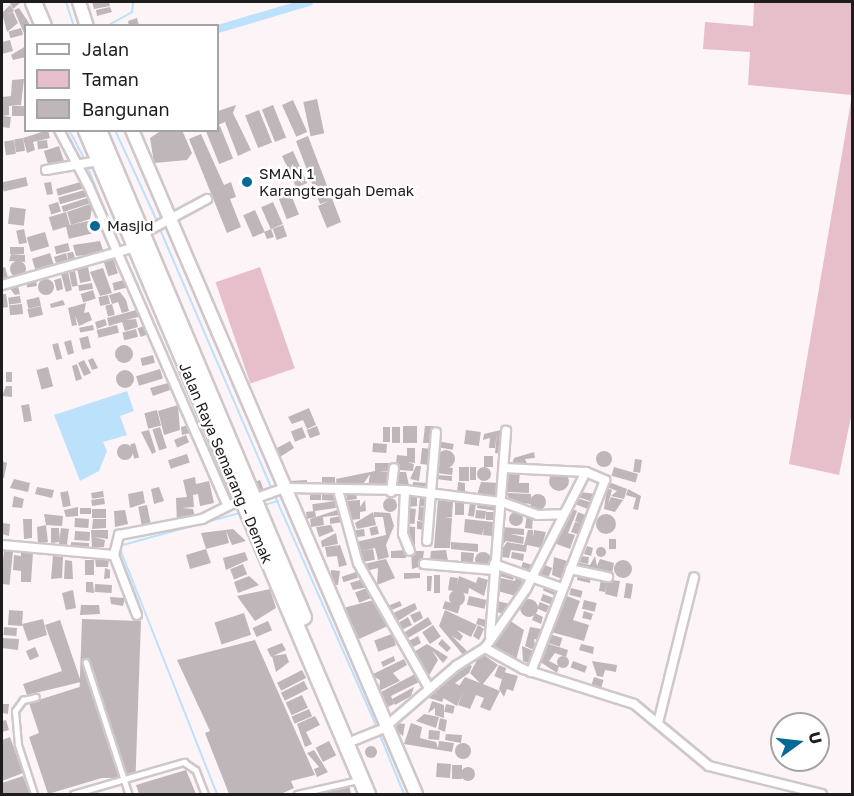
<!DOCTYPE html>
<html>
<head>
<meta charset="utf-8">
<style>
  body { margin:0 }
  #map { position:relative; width:854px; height:796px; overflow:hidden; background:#fdf4f7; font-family:"Golos Text",sans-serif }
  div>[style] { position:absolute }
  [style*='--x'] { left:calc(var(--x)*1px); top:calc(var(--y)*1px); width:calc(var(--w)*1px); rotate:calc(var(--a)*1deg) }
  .green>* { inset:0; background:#e7bfcb; transform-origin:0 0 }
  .water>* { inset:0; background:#bce1fa }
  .stream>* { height:2px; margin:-1px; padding:0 1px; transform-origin:1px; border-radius:1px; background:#bce1fa }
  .canal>* { height:8px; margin:-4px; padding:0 4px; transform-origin:4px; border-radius:4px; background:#bce1fa }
  .building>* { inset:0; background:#bfb6b9; transform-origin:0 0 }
  .round { border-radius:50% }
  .roads { filter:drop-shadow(2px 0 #cfc7c9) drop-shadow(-2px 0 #cfc7c9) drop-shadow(0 2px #cfc7c9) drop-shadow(0 -2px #cfc7c9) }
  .lane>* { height:4.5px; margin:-2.25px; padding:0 2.25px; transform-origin:2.25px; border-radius:2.25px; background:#fff }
  .street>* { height:8px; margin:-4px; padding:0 4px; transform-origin:4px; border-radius:4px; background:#fff }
  .secondary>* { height:12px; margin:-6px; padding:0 6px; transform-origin:6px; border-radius:6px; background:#fff }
  .highway>* { height:15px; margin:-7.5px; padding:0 7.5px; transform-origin:7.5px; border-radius:7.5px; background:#fff }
  .dots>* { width:16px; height:16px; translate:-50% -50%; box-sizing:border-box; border:3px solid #fff; border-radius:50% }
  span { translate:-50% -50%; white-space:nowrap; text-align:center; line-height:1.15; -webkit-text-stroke:4.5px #fff; paint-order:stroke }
  .poi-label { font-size:15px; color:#1f1c1d }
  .left { translate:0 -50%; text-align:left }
  .street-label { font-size:15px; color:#1f1c1d }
  .frame { position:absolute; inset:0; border:3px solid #1f1c1d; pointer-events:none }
  .legend { position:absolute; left:24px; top:24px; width:195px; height:108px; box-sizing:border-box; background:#fff; border:2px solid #a5a4a5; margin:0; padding:8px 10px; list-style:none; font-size:18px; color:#1f1c1d }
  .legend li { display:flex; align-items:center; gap:12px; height:30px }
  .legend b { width:30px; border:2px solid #a5a4a5 }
  .north { position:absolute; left:770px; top:712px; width:60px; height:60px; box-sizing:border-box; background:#fff; border:2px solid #a5a4a5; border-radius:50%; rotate:75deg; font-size:16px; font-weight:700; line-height:24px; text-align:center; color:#1f1c1d }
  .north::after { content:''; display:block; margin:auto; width:21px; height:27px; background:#056896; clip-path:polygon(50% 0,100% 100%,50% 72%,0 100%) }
</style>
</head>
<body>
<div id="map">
  <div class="green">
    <i style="clip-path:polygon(754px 2px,852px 2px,852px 412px,839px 475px,789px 464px,852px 95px,748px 85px,750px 52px,703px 49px,705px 22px,753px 26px)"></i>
    <i style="left:260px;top:267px;width:107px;height:47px;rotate:71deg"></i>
  </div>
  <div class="water">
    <i style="clip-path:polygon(127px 391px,134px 411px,120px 416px,127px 435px,103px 442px,107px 451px,99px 471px,80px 481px,54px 415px)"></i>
  </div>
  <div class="stream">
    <i style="--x:66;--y:2;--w:25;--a:72"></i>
    <i style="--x:107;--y:26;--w:29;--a:-29"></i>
    <i style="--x:132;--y:12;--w:10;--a:-84"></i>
    <i style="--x:69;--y:130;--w:34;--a:62"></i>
    <i style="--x:115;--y:130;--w:100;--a:65.2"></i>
    <i style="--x:87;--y:165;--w:90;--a:68.6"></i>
    <i style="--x:159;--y:227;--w:285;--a:66.7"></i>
    <i style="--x:274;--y:494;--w:256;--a:66.2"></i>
    <i style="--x:264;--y:505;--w:15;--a:-16"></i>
    <i style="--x:379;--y:733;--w:66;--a:67.7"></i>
    <i style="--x:217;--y:794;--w:267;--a:-111.6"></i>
    <i style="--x:119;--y:546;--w:125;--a:-15.3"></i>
  </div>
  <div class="canal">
    <i style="--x:218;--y:29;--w:95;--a:-16.5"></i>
  </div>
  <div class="building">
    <i style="clip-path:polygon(21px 2px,13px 9px,10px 3px,14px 2px)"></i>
    <i style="clip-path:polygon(92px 2px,109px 2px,110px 6px,94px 9px)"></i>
    <i style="clip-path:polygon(10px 5px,14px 11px,5px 16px,13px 12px,18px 23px,7px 32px,2px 13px)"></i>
    <i style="clip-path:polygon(110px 7px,112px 12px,97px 16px,96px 10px)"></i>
    <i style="clip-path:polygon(19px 8px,29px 23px,26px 38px,14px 10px)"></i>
    <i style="clip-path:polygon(137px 18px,139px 26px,129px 26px,128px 21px)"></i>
    <i style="left:21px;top:28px;width:7px;height:13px;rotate:74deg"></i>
    <i style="clip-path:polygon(10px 40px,13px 51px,2px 54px,2px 42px)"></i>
    <i style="clip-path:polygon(26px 46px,26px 57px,13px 60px,11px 55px)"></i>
    <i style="clip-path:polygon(24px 79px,21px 105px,9px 106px,9px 115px,2px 116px,2px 97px,11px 96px,12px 80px)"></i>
    <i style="left:317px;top:99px;width:35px;height:14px;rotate:78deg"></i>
    <i style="left:293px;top:100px;width:35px;height:12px;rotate:66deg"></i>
    <i style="clip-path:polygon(236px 105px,233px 113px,251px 150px,238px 156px,225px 122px,218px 125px,218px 111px)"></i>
    <i style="left:273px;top:105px;width:35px;height:12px;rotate:68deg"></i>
    <i style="left:12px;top:106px;width:14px;height:10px"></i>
    <i style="left:259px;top:110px;width:35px;height:15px;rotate:68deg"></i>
    <i style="left:3px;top:116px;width:8px;height:11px;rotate:7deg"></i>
    <i style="left:220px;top:126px;width:35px;height:15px;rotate:68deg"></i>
    <i style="clip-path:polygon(48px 130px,50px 138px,33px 142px,35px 150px,27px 153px,23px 138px)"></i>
    <i style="clip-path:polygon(162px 130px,182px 130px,192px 153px,187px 160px,154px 163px,150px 138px)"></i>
    <i style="clip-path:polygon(201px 134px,224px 185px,231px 182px,236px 197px,230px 199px,241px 227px,227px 233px,189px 139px)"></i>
    <i style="clip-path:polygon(308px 136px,341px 222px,327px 228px,318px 206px,329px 201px,320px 204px,296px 141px)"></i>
    <i style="left:23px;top:138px;width:13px;height:9px;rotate:81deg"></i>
    <i style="left:14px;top:140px;width:14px;height:10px;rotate:82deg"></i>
    <i style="left:47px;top:140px;width:8px;height:10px;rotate:83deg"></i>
    <i style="left:59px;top:146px;width:20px;height:16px;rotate:72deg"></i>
    <i style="left:293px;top:151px;width:35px;height:12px;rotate:66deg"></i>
    <i style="left:26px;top:177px;width:9px;height:25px;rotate:77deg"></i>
    <i style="left:84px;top:181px;width:7px;height:29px;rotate:74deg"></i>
    <i style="clip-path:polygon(51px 182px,53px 194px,47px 195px,44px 183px)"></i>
    <i style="left:88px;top:189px;width:7px;height:31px;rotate:74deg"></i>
    <i style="left:291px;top:194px;width:22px;height:13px;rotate:69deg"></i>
    <i style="left:90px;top:197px;width:6px;height:30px;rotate:72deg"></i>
    <i style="left:58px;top:202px;width:10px;height:10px;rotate:73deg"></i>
    <i style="left:273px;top:202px;width:24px;height:13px;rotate:66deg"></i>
    <i style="clip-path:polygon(93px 203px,90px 219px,71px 225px,67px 212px)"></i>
    <i style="left:10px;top:207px;width:16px;height:17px;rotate:7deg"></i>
    <i style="left:255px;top:210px;width:24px;height:13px;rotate:66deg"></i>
    <i style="left:66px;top:212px;width:14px;height:18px;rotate:73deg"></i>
    <i style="left:101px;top:218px;width:13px;height:36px;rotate:77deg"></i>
    <i style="left:283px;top:225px;width:12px;height:11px;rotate:70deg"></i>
    <i style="left:24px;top:229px;width:14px;height:8px;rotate:78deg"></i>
    <i style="clip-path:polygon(271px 229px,274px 237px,267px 239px,264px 232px)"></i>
    <i style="left:45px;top:232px;width:15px;height:19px;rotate:74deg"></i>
    <i style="clip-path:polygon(100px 241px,104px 253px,76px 256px,73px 245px)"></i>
    <i style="left:68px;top:243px;width:8px;height:14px;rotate:76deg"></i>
    <i style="left:10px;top:247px;width:14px;height:7px"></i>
    <i style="clip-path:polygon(73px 252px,76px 261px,69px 263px,67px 253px)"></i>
    <i style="left:50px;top:253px;width:16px;height:19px;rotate:72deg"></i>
    <i style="clip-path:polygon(66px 253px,68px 260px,56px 263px,54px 257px)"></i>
    <i style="clip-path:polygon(11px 254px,25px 255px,25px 262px,9px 261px)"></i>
    <i style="left:113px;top:258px;width:16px;height:10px;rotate:72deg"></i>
    <i class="round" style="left:10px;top:261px;width:16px;height:16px"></i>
    <i style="clip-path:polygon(5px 267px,9px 281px,2px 283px,2px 268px)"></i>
    <i style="left:88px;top:267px;width:14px;height:11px;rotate:78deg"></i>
    <i style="clip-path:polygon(103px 268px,112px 293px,100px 296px,90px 272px)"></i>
    <i style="left:75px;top:271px;width:15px;height:6px;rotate:79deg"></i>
    <i style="clip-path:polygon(68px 272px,72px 290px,66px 292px,61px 274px)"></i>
    <i style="clip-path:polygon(61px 278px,63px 289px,57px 291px,54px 280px)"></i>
    <i class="round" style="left:38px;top:279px;width:16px;height:16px"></i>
    <i style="left:36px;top:280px;width:6px;height:10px;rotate:81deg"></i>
    <i style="left:124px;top:280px;width:8px;height:12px;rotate:76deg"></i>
    <i style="clip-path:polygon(17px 282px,20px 294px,15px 295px,7px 285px)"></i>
    <i style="left:92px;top:283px;width:6px;height:14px;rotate:81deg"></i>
    <i style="left:93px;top:290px;width:9px;height:13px;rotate:72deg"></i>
    <i style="clip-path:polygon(120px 292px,126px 300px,129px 311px,122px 313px,118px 302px,112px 304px,109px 295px)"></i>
    <i style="clip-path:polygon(2px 294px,6px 294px,8px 307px,2px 308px)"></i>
    <i style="left:108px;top:295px;width:9px;height:10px;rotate:77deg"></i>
    <i style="left:20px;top:296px;width:7px;height:12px;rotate:82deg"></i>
    <i style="left:39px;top:297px;width:9px;height:13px;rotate:77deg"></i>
    <i style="clip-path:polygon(63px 300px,65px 305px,51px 308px,50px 304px)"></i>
    <i style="clip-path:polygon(86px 303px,84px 313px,89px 312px,92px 320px,79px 326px,75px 315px,77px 325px,72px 326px,68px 308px)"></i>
    <i style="left:22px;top:304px;width:10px;height:13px;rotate:84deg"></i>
    <i style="left:112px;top:304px;width:11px;height:7px;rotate:75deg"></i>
    <i style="left:41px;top:306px;width:9px;height:14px;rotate:77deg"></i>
    <i style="clip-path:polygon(140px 309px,142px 316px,126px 320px,136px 319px,138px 327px,125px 331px,122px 322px,109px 326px,107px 318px)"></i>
    <i style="clip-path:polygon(105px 319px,107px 325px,97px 329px,95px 322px)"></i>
    <i style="left:93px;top:325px;width:5px;height:14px;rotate:79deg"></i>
    <i style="left:117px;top:325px;width:8px;height:21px;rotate:76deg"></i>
    <i style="left:144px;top:326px;width:9px;height:7px;rotate:69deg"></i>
    <i style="left:136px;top:329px;width:8px;height:14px;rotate:76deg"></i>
    <i style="left:88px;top:336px;width:12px;height:9px;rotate:76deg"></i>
    <i style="clip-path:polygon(71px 340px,74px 353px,68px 355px,64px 342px)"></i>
    <i style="left:58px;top:343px;width:16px;height:6px;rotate:75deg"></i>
    <i class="round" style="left:115px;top:345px;width:18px;height:18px"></i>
    <i style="left:153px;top:355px;width:8px;height:13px;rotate:76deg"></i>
    <i style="clip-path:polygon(93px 358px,98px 368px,92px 370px,88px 360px)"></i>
    <i style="clip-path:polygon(84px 360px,91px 373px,84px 376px,78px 363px)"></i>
    <i style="clip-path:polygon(77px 364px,82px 379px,76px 381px,72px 366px)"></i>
    <i style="left:48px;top:367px;width:20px;height:12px;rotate:75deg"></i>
    <i style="left:160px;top:369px;width:10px;height:25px;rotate:73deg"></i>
    <i class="round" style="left:116px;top:370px;width:18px;height:18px"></i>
    <i style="left:6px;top:372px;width:6px;height:10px"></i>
    <i style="clip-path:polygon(168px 383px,170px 390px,153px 396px,150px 388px)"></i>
    <i style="clip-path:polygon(6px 386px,12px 386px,12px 397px,2px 396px)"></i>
    <i style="left:29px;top:404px;width:17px;height:8px;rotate:80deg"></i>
    <i style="clip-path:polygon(178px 405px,180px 430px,164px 435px,158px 411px)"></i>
    <i style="clip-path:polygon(309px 408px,316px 425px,307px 429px,303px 420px,292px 424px,288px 417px)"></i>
    <i style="left:157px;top:410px;width:16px;height:13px;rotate:76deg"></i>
    <i style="clip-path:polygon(189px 425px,190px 433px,182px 435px,181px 427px)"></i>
    <i style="left:317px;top:426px;width:9px;height:11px;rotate:69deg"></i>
    <i style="left:403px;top:426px;width:14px;height:17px"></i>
    <i style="clip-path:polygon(425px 426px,434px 426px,434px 443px,423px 443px)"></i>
    <i style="left:160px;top:427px;width:22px;height:8px;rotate:72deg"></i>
    <i style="left:302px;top:427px;width:11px;height:12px;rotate:68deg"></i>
    <i style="left:383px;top:427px;width:7px;height:15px"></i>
    <i style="left:392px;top:427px;width:8px;height:16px"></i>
    <i style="clip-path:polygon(505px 429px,503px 454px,495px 453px,497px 432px,495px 448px,489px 448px,490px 438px,483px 440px,484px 434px)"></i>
    <i style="clip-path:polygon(149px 430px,156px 452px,152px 454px,141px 432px)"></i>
    <i style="left:466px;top:430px;width:15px;height:14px;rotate:8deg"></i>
    <i style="left:186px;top:435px;width:8px;height:13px;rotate:67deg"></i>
    <i style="clip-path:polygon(290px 441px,294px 448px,280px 457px,277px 448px)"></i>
    <i style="left:437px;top:441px;width:17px;height:6px;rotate:10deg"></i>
    <i style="left:135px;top:443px;width:15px;height:5px;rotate:74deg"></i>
    <i style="left:373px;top:443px;width:14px;height:9px;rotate:4deg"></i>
    <i class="round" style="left:117px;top:444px;width:16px;height:16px"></i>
    <i style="clip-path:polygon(407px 448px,415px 448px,415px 463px,407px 462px,414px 464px,413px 471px,399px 470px,396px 463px,397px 455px,407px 456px)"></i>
    <i style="left:422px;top:448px;width:10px;height:16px;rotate:6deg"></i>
    <i class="round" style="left:437px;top:450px;width:18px;height:18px"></i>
    <i class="round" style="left:596px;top:451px;width:16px;height:16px"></i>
    <i style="clip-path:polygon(534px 452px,535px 458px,525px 459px,528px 466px,512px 464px,514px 458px)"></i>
    <i style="left:187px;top:454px;width:9px;height:20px;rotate:72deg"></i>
    <i style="left:484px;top:456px;width:9px;height:11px"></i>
    <i style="left:635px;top:459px;width:7px;height:13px;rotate:8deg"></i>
    <i style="clip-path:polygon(2px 461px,7px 463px,4px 478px,2px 478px)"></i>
    <i style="clip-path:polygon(375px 463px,391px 463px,391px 471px,379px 471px,391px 472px,390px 488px,368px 487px,370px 474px,362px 486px,337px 487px,336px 479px,375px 471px)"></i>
    <i style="clip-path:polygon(436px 465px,453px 468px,452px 475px,436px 473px)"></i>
    <i style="clip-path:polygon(416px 466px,421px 466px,419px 481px,410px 479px)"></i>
    <i class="round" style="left:477px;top:467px;width:14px;height:14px"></i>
    <i style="left:459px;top:467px;width:10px;height:14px"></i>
    <i style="left:470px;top:467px;width:6px;height:13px"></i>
    <i style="left:614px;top:467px;width:25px;height:9px;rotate:16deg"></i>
    <i class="round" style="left:549px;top:471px;width:20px;height:20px"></i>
    <i style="clip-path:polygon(396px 472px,406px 472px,410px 490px,394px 489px)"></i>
    <i style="clip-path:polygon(508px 472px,520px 472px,519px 483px,529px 483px,529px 493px,506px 492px)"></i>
    <i style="clip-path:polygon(436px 475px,452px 476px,452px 481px,436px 479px)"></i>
    <i style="clip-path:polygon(195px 477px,196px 484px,209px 481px,214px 503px,200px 506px,198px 494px,193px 495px,194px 507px,182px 508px,193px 509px,196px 520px,177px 524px,176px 498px,187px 497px,183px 480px)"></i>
    <i style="left:335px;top:477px;width:8px;height:13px;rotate:90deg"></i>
    <i style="clip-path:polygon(14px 479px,30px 483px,28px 492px,10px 488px)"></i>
    <i style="left:260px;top:480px;width:12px;height:6px;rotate:70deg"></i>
    <i style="clip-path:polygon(307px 480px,307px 484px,290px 483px,290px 481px)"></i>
    <i style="left:413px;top:482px;width:14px;height:8px;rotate:4deg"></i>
    <i style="clip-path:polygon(458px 482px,465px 483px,465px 495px,457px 494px)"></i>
    <i style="clip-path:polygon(481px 482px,500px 483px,499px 500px,476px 498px)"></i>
    <i style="clip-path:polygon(609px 482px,627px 489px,624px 499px,611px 496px,617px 491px,607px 487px)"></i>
    <i style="clip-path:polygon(37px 487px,54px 490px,52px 498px,35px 494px)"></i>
    <i style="clip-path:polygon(159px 487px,164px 501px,154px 504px,151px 489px)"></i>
    <i style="clip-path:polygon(607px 488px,612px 490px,608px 504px,611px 497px,623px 500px,615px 512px,604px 509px)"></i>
    <i style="clip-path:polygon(628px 489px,641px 496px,638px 510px,633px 509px,636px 498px,626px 495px)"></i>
    <i style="clip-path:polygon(322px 490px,336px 491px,338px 501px,322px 500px)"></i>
    <i style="left:68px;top:491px;width:15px;height:8px;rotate:79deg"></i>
    <i style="left:103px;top:491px;width:6px;height:12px;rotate:81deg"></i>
    <i style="clip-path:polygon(143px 491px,145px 503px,130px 508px,128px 494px)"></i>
    <i style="left:310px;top:491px;width:11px;height:9px"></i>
    <i style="left:356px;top:492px;width:7px;height:10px;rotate:82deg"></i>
    <i style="clip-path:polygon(580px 492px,596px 494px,593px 502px,578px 497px)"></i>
    <i style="clip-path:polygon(506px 493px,531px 494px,531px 504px,511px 502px)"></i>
    <i class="round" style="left:530px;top:494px;width:16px;height:16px"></i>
    <i style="clip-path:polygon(407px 495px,417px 496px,417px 506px,407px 507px)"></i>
    <i style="clip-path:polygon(14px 496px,24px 499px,22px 508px,12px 507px)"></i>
    <i style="clip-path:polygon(420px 497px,427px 499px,427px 507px,419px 506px)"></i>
    <i style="left:104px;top:498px;width:6px;height:13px;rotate:81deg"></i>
    <i style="clip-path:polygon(577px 498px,593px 503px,590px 510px,575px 504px)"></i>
    <i class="round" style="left:383px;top:498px;width:14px;height:14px"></i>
    <i style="clip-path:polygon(360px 500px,360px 507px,365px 500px,366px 511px,360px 512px,360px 519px,350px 520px,345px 501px)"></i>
    <i style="clip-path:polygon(438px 500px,453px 502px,452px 517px,445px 517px,452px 518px,450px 548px,434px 548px)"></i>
    <i style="left:455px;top:500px;width:9px;height:15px"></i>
    <i style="left:335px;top:501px;width:7px;height:23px;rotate:82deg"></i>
    <i style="clip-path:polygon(478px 502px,497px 504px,497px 511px,477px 508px)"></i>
    <i style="left:470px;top:503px;width:6px;height:13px;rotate:9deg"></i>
    <i style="left:147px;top:505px;width:21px;height:9px;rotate:79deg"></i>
    <i style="clip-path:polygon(419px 506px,427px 509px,426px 530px,417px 529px,417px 521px,426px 522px,418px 520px)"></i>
    <i style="clip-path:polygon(78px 507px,78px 516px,66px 517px,64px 510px)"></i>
    <i style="left:91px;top:508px;width:6px;height:11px;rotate:90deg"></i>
    <i style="left:406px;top:508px;width:10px;height:15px;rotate:6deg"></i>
    <i style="clip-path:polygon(571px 508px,577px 511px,568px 533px,575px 535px,570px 549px,554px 543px,559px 529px,566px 532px,559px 529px)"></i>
    <i style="left:92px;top:509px;width:14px;height:9px"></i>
    <i style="clip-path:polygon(340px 509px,340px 515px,323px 517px,324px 525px,311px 527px,310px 519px)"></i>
    <i style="clip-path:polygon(125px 510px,128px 524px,115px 527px,114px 511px)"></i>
    <i style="left:476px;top:510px;width:10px;height:8px;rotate:6deg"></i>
    <i style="clip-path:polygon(315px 511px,316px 517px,307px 519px,306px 512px)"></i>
    <i class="round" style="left:509px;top:512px;width:14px;height:14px"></i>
    <i style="clip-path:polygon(373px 512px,376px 525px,357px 529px,355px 523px)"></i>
    <i style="clip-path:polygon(374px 512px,390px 513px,394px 526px,386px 545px,389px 557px,378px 560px,375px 548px,358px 552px,356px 542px,386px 535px,383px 517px,374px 517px)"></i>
    <i style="left:486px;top:512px;width:11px;height:8px"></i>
    <i style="clip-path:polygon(578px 512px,588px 516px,583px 536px,571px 532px,575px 522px,580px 523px,575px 521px)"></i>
    <i style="clip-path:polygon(44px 514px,63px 516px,62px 526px,46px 525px)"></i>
    <i class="round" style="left:596px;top:514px;width:20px;height:20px"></i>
    <i style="clip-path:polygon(527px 515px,533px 516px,532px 529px,525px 528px)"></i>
    <i style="clip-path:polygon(341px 516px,343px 522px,330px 524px,330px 518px)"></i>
    <i style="left:75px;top:518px;width:14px;height:9px;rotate:4deg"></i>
    <i style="clip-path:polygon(23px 519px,32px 519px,32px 538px,24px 539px)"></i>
    <i style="clip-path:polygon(93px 519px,106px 519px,106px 528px,92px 529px)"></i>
    <i style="clip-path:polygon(465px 519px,493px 522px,492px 536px,483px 535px,484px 528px,482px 535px,464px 532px)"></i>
    <i style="clip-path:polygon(2px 523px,10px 524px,9px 536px,2px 534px)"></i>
    <i style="clip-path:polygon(46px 525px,48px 542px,38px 544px,37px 527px)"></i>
    <i style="clip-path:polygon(331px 525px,334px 531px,319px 537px,316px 527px)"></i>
    <i style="left:377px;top:526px;width:8px;height:8px;rotate:76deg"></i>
    <i style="clip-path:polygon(405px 526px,415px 527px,415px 547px,412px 544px)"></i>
    <i style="clip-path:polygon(503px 527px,524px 529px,524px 535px,510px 534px,524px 537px,523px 544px,506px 541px,501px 547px)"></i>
    <i style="clip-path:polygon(51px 528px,59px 528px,60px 542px,51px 543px)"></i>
    <i style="left:61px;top:528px;width:8px;height:16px;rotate:7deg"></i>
    <i style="clip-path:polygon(233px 529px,246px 541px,232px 545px,226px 531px,229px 543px,206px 549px,211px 563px,190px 569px,186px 555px,206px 549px,201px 533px)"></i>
    <i style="left:364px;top:529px;width:7px;height:11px;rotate:82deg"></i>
    <i style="clip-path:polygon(91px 530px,108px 530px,108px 539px,94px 537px,105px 540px,104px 547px,92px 547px)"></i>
    <i style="clip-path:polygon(528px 530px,533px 530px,533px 538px,534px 530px,546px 532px,541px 548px,527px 545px,526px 552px,511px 550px,509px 558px,497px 556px,507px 542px,524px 545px)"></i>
    <i style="left:75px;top:531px;width:15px;height:9px;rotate:4deg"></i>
    <i style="clip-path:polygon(336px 533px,338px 544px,322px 547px,321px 541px)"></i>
    <i style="left:609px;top:539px;width:7px;height:10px"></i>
    <i style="clip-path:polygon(71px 542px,89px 543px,89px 551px,71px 552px)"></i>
    <i style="clip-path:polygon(451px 542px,478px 544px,478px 552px,451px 549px)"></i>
    <i style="clip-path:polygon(340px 545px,347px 565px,339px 567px,337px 556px,327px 557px,325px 547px)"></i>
    <i style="clip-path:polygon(587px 546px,593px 548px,591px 556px,584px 554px)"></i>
    <i class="round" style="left:596px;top:547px;width:10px;height:10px"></i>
    <i style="left:373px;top:549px;width:11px;height:15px;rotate:80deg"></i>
    <i style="clip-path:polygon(407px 550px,406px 558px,391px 558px,391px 551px)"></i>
    <i style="clip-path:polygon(446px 550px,448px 561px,430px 560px,431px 551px)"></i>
    <i style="left:4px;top:551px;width:9px;height:33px;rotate:6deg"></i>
    <i style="clip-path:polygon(21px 551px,33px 552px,31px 582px,21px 582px,21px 571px,13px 570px,14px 555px,21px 556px)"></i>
    <i style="clip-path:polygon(411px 551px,424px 551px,422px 566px,412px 569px)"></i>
    <i style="clip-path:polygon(245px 552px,248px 560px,226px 570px,223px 558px)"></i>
    <i style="clip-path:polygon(461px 552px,474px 553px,473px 563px,461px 561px)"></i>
    <i style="clip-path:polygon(512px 552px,524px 554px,523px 561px,511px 558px)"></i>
    <i class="round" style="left:475px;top:552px;width:16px;height:16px"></i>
    <i style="clip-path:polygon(53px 556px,63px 557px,62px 578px,51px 579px)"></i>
    <i style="clip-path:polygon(580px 556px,589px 557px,588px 564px,579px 562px)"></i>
    <i style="clip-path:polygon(595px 556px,597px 566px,600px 559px,614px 563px,612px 574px,575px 570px,576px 562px,590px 565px)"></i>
    <i style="clip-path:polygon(554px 557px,567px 561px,562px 579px,552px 575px)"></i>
    <i style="clip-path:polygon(95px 559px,109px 559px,108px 567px,96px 567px)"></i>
    <i style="clip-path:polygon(386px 559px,395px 578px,377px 585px,378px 568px,366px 571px,364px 564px)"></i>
    <i style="clip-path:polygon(65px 560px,72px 561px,73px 579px,64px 579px)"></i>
    <i style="left:85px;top:560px;width:9px;height:15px"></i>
    <i class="round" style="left:614px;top:560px;width:18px;height:18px"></i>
    <i style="left:523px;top:562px;width:9px;height:9px;rotate:18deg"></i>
    <i style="left:243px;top:564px;width:11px;height:14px;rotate:68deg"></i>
    <i style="left:542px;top:564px;width:11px;height:14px;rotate:22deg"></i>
    <i style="left:497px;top:567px;width:19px;height:8px;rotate:16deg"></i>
    <i style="clip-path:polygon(105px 568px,110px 570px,110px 578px,104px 579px)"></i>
    <i style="clip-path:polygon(331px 570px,340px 571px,338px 585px,331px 584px)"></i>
    <i style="left:356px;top:572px;width:6px;height:15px;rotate:72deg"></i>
    <i style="clip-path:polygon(404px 573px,420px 573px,420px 578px,404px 579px)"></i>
    <i style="clip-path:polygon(516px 573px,523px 582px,519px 597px,498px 591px,497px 577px,515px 581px)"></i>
    <i style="clip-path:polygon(578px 573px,591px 575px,590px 583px,577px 580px)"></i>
    <i style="left:434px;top:575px;width:6px;height:18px"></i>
    <i style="clip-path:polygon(249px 576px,259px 585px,238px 593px,234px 582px)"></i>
    <i style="clip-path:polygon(427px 576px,432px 576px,431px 591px,427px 591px)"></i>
    <i style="clip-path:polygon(459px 576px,476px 583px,478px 577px,488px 580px,484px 596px,469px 588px,468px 594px,448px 590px,450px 577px,458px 578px,457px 585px)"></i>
    <i style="clip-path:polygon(363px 579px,368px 587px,353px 590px,350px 583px)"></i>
    <i style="clip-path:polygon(601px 579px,620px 581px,617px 597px,605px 594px,607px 584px,605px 592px,599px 591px)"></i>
    <i style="clip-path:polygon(86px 582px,93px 582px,94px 593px,86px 592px)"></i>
    <i style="left:546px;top:583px;width:13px;height:8px;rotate:23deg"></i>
    <i style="left:626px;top:583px;width:7px;height:15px;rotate:8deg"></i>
    <i style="left:95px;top:584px;width:17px;height:8px;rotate:3deg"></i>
    <i style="left:369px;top:587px;width:11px;height:15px;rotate:68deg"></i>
    <i style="left:571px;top:588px;width:12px;height:7px;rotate:14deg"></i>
    <i style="clip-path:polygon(270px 589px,276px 608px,255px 621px,237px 596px)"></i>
    <i style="clip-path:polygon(73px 590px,76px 608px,66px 610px,62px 593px)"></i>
    <i class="round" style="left:449px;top:590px;width:16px;height:16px"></i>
    <i style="left:543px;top:594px;width:14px;height:7px;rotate:21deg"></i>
    <i style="left:469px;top:596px;width:18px;height:9px;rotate:13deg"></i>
    <i style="clip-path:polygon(567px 596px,580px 601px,573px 620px,589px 625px,584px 641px,551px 632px)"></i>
    <i style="clip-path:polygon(110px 597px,125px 598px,123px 606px,111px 604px)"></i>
    <i class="round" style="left:520px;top:599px;width:18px;height:18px"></i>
    <i style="clip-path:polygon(374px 600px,388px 626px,359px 639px,343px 608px)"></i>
    <i style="left:493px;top:600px;width:18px;height:11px;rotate:13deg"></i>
    <i style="left:584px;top:600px;width:13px;height:9px;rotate:13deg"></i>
    <i style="left:400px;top:601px;width:5px;height:14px;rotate:68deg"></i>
    <i style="left:445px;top:601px;width:16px;height:8px;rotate:18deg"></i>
    <i style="left:540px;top:602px;width:10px;height:7px;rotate:24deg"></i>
    <i style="clip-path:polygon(415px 603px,417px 609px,395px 623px,391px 614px)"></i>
    <i style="clip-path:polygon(81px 605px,99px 605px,100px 614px,80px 615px)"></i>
    <i style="left:9px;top:610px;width:14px;height:15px;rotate:4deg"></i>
    <i style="clip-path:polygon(445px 610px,477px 625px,471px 637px,457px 630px,463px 636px,460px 641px,452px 636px,467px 651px,464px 656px,439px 626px)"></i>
    <i style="clip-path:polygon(420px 611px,423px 618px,414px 623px,410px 615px)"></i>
    <i style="clip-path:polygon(584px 611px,593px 614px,591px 620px,582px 618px)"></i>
    <i style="left:244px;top:613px;width:23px;height:31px;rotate:72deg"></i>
    <i style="clip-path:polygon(535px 613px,543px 617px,541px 624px,532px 620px)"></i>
    <i style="clip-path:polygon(408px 617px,412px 625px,401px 630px,398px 623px)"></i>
    <i style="clip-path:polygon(428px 617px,432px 624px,408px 638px,405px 632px)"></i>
    <i style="clip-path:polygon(478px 618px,486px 620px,485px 627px,476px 624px)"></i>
    <i style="clip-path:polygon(43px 619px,47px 635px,28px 641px,22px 624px)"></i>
    <i style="left:82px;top:619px;width:59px;height:158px;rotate:2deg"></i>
    <i style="clip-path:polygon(60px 620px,81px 682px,27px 695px,23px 684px,62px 671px,45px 625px)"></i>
    <i style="clip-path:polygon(509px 620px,524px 630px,516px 660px,491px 644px)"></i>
    <i style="left:268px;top:621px;width:10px;height:17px;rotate:66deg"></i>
    <i style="left:433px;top:625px;width:14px;height:13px;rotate:56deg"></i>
    <i style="clip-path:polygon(478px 625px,484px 629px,479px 640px,473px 636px)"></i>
    <i style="left:4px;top:627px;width:13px;height:8px;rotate:4deg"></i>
    <i style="clip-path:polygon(530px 627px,541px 629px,539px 640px,534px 639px,536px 651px,525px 646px)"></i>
    <i style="left:392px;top:634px;width:12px;height:19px;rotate:70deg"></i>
    <i style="left:549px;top:634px;width:14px;height:9px;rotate:17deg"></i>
    <i style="clip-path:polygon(418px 636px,421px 643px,409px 649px,405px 643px)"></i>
    <i style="clip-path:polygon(2px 638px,19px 639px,18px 650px,2px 648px)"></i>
    <i style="clip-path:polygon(442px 639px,451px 648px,447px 652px,438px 644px)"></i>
    <i style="clip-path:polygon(255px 640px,315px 775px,291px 781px,294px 788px,281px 794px,229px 794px,205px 733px,210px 731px,177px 660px)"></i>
    <i style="clip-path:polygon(282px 643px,286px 650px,271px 657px,267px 649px)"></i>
    <i style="clip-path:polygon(546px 643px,568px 650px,566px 657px,555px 653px,549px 661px,559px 666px,557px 673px,542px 663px,535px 666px)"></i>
    <i style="clip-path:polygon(427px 644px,448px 657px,443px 663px,432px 650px,438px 660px,427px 679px,412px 653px)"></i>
    <i style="clip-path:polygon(581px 644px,594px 647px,593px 654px,579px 650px)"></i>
    <i style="clip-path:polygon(522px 646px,536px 652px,531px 664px,523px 661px)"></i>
    <i style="left:35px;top:647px;width:10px;height:10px;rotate:66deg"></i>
    <i style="clip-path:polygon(481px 653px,498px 665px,483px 684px,500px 691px,490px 711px,480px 707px,484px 698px,476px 695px,470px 709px,458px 705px,463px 692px,457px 706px,433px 692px,439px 680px,452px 688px,441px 681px,465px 663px,472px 666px,469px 673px,455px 683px,466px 689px,459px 686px,465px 677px,480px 683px,470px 673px)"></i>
    <i style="clip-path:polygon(286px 654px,289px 662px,276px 672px,272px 656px)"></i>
    <i class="round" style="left:557px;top:656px;width:12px;height:12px"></i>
    <i style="clip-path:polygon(394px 656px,395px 661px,383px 667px,381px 662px)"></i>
    <i style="clip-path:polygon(404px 659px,407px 665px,393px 673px,400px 681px,379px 691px,380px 680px,371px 675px)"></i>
    <i style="left:573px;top:661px;width:15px;height:7px;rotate:20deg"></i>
    <i style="clip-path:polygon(592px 661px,617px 665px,616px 672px,605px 670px,603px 677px,597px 676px)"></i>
    <i style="left:499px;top:665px;width:8px;height:12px;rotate:23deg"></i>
    <i style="left:302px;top:670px;width:9px;height:28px;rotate:63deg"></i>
    <i style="clip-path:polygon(504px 672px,518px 676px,513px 691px,507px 689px,504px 697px,499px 689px)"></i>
    <i style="clip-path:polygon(417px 673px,421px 681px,391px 696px,394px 704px,386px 708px,379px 693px)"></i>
    <i style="left:594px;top:677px;width:10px;height:9px;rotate:17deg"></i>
    <i style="left:304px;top:681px;width:9px;height:26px;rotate:63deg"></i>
    <i style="clip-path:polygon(92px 683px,122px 772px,48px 794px,29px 737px,39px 733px,29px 703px)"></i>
    <i style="clip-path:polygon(414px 687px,411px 696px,395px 705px,392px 699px)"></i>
    <i style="clip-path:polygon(431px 692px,444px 697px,442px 702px,429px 698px)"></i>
    <i style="left:302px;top:695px;width:14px;height:18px;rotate:65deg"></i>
    <i style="clip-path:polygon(432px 701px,444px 705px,444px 718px,435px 715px,435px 708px,428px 713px)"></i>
    <i style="clip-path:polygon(2px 704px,9px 704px,8px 714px,2px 713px)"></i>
    <i style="left:446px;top:704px;width:9px;height:8px;rotate:13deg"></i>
    <i style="left:309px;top:709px;width:8px;height:19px;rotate:67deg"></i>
    <i style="clip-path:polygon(424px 714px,439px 717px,436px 728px,416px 721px)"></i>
    <i style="clip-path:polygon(315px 716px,320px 725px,306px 732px,312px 744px,305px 747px,297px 724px)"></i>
    <i style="clip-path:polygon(440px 718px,447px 720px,445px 732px,438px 729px)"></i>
    <i style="clip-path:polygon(6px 720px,9px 730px,2px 732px,2px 721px)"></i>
    <i style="clip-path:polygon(397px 723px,405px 724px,403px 736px,396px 731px)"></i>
    <i style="clip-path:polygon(411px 723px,422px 727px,420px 738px,436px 742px,438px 748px,439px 741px,454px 743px,452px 752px,404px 744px)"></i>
    <i style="left:429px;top:730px;width:11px;height:9px;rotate:5deg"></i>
    <i style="clip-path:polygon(446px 734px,462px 735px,461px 743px,445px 740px)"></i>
    <i style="clip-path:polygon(10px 737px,23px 773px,2px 781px,2px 740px)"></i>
    <i style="left:329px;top:741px;width:16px;height:15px;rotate:63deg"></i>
    <i class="round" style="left:455px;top:743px;width:16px;height:16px"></i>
    <i class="round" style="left:365px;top:746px;width:12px;height:12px"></i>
    <i style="clip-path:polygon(314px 750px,328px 772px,317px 777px,314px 769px,319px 767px,307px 753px)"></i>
    <i style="left:437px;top:763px;width:14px;height:14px;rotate:4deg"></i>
    <i style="left:452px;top:765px;width:10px;height:14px"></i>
    <i class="round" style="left:461px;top:767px;width:14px;height:14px"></i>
    <i style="clip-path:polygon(186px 770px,196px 794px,139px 794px,136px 785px)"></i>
    <i style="clip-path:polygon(23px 776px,30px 794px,2px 794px,2px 783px)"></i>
    <i style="clip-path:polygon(349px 786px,351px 793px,318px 794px,322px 792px)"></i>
  </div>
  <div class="roads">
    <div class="lane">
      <i style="--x:86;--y:662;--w:139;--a:72"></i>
      <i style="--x:34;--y:794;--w:52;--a:-108.1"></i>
      <i style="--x:18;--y:745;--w:34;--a:-95"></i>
      <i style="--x:15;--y:711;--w:14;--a:-54"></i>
      <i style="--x:23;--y:700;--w:13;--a:-13"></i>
      <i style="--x:73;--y:794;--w:116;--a:-16.1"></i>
      <i style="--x:184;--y:762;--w:14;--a:34"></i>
      <i style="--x:196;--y:770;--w:26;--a:69"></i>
      <i style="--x:297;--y:794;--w:63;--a:-12.9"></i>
    </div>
    <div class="street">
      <i style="--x:59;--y:130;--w:64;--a:62.2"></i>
      <i style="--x:89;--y:187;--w:347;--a:66.5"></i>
      <i style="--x:46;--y:170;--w:53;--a:-9.8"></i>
      <i style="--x:142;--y:234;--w:74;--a:-28.3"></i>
      <i style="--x:2;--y:285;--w:138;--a:-15.9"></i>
      <i style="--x:504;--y:468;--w:82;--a:2.8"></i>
      <i style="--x:586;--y:472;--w:21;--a:23"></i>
      <i style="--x:605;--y:480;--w:206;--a:111.1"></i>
      <i style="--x:338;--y:490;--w:76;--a:74.7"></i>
      <i style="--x:358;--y:563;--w:144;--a:60.4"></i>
      <i style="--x:405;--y:490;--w:44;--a:92.6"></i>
      <i style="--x:403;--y:534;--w:18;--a:68"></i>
      <i style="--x:391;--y:492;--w:24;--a:-83"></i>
      <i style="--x:254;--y:499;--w:33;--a:-20"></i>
      <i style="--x:285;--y:488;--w:120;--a:1"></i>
      <i style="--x:405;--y:490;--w:98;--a:7.1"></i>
      <i style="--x:502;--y:502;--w:38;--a:20"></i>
      <i style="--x:538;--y:515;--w:24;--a:-2"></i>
      <i style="--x:427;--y:541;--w:109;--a:-85.3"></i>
      <i style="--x:2;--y:545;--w:112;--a:5.1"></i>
      <i style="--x:114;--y:555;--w:21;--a:-76"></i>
      <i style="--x:119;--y:535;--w:85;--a:-10.9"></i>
      <i style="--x:202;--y:519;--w:45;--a:-26.6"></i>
      <i style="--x:114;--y:555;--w:64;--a:69"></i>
      <i style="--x:424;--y:564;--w:70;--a:4.9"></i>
      <i style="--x:494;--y:564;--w:72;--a:19.4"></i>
      <i style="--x:570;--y:569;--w:39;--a:12"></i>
      <i style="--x:490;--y:636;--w:206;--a:-85.5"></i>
      <i style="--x:485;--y:648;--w:72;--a:-55.2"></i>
      <i style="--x:526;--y:589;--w:131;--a:-62.9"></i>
      <i style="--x:658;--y:723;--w:150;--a:-76.1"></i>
      <i style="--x:355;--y:740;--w:31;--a:-22"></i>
      <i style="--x:384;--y:728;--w:95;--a:-40.7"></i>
      <i style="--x:456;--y:666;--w:34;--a:-32"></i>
      <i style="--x:485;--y:648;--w:43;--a:28.9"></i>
      <i style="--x:523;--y:669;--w:116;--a:17.5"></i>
      <i style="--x:634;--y:704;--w:97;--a:39.6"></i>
      <i style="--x:709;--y:766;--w:116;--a:13.9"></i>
    </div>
    <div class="secondary">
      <i style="--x:79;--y:2;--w:25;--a:72"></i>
      <i style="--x:132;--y:130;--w:722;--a:66.84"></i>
    </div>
    <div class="highway">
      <i style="--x:33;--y:2;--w:26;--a:67"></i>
      <i style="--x:86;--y:130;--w:721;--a:67.06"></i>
      <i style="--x:98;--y:130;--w:528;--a:67.17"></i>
    </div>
  </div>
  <div class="dots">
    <i style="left:247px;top:182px;background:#056896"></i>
    <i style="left:95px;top:226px;background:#056896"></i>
  </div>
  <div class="poi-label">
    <span class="left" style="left:259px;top:182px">SMAN 1<br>Karangtengah Demak</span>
    <span class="left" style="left:107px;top:226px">Masjid</span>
  </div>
  <div class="street-label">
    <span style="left:226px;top:463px;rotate:67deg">Jalan Raya Semarang - Demak</span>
  </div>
  <div class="frame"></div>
  <ul class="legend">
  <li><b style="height:8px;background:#fff"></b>Jalan</li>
  <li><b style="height:16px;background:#e7bfcb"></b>Taman</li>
  <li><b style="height:16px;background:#bfb6b9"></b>Bangunan</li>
  </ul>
  <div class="north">U</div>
</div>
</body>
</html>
